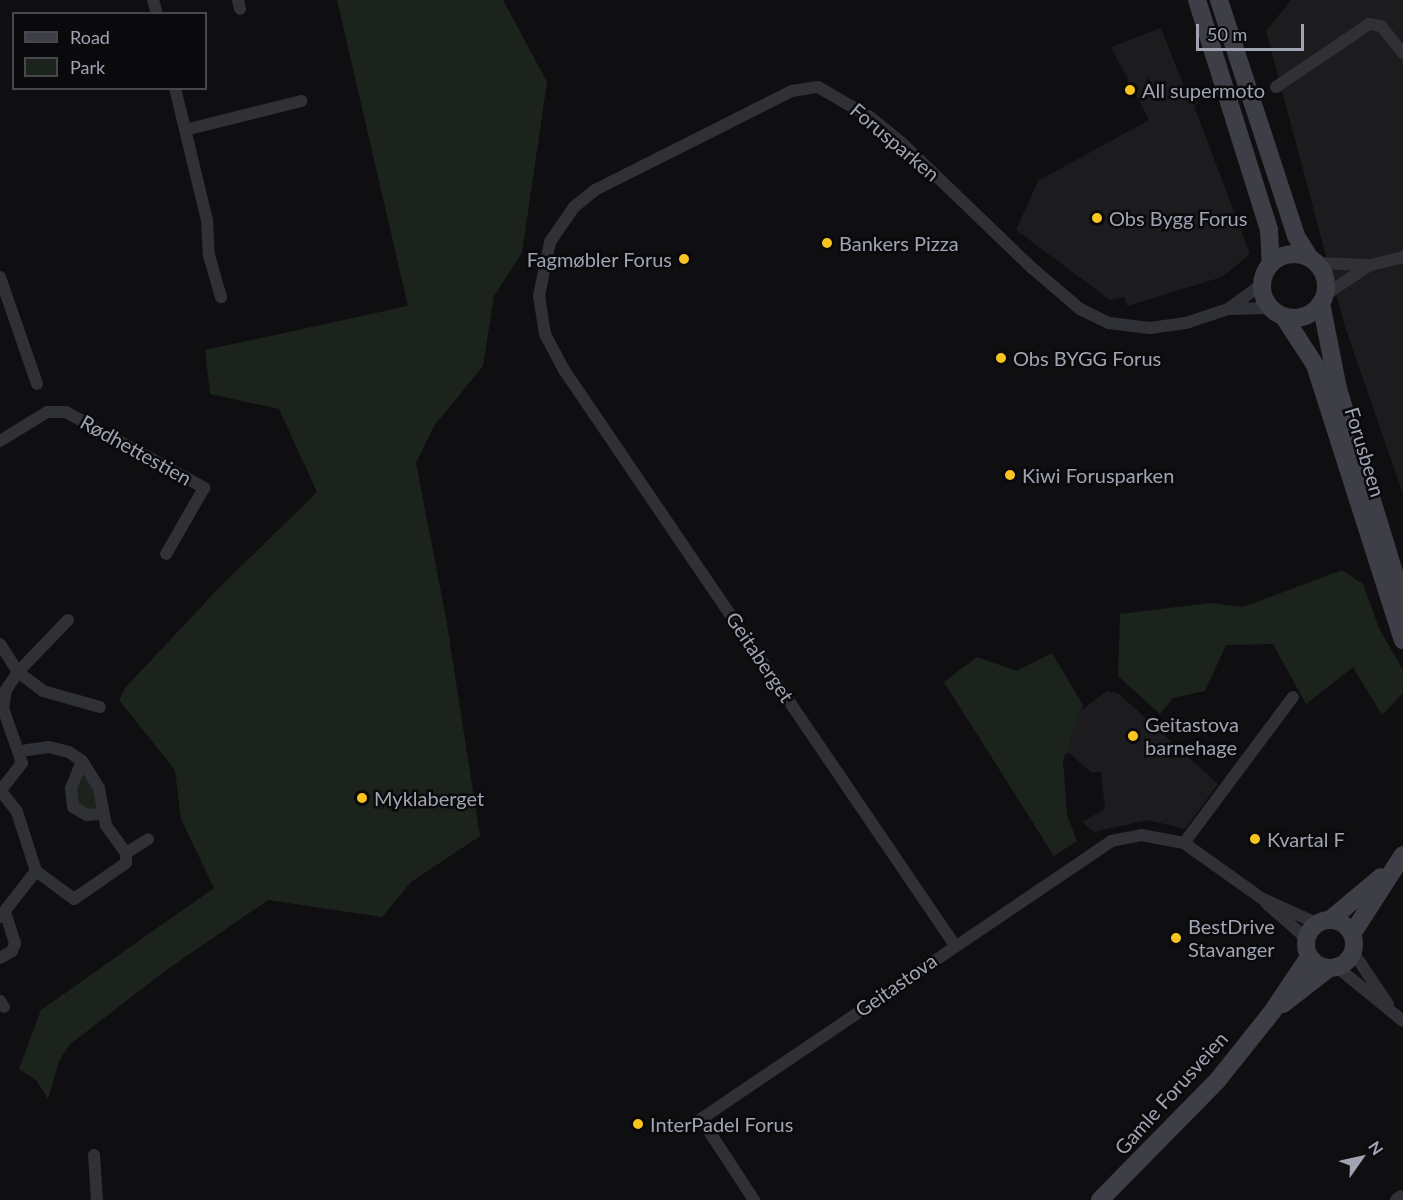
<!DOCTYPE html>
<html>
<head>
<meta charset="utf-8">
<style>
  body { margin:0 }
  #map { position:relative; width:1403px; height:1200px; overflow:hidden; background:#0f0f11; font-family:Lato,sans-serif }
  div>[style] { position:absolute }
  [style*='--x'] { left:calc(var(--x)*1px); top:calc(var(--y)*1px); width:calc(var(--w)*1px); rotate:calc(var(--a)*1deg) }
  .built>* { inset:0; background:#1c1b1e }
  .green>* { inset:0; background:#1c231d }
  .street>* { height:12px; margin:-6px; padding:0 6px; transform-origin:6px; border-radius:6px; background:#303136 }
  .secondary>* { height:18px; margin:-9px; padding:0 9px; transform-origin:9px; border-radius:9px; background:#3e3f46 }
  .secondary>.ring { margin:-9px; padding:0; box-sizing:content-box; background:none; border:18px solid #3e3f46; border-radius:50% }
  .dots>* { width:16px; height:16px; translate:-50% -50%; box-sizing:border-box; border:3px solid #0a0a0c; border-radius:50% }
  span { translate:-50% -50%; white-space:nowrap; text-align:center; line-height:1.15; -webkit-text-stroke:5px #0a0a0c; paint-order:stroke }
  .poi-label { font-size:20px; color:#a0a4b2 }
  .left { translate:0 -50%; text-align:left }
  .right { translate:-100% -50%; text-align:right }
  .street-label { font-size:20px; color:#a0a4b2 }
  .legend { position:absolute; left:12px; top:12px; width:195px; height:78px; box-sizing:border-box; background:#0a0a0c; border:2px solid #46484e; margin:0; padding:8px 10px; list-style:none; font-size:18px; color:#a0a4b2 }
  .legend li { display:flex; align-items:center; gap:12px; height:30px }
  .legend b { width:30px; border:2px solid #46484e }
  .north { position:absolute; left:1331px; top:1128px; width:60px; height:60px; -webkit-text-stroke:4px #0a0a0c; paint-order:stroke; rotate:56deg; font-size:16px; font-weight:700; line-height:24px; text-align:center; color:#a0a4b2 }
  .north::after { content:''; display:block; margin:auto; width:21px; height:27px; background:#a0a4b2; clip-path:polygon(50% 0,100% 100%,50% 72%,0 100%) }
  .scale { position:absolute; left:1196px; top:24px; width:108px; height:27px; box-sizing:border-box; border:3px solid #a0a4b2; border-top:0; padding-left:8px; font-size:18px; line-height:21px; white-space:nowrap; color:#a0a4b2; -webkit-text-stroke:4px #0a0a0c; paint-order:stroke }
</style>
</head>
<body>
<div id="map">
  <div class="built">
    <i style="clip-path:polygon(1291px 0,1403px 0,1403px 494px,1345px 327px,1266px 31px)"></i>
    <i style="clip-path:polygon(1161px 28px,1184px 87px,1189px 84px,1198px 103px,1194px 106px,1250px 254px,1222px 277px,1127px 306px,1124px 297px,1110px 300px,1016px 230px,1038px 181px,1149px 120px,1111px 47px)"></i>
    <i style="clip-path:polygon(1107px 691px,1118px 693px,1218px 784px,1185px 829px,1148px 820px,1094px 832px,1082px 822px,1105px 809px,1101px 772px,1091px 772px,1069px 753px,1061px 756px,1060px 726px)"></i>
  </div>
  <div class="green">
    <i style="clip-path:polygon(337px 0,503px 0,547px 82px,522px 253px,494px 296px,483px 366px,434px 426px,416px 463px,446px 618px,480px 836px,411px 882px,382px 917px,268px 900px,165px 971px,69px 1045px,59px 1061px,48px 1099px,36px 1080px,19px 1069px,41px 1010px,214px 888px,181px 819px,175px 770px,119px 700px,126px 687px,217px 590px,317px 492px,279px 409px,210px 394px,205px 350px,408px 306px)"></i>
    <i style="clip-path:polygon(1342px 570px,1363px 584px,1379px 628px,1403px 670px,1403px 693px,1382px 715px,1353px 667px,1306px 704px,1273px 644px,1226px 645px,1205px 691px,1173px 698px,1160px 714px,1118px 676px,1120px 614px,1210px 603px,1243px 607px)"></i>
    <i style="clip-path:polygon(1052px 653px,1083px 705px,1063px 760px,1067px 815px,1077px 841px,1054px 856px,944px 682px,977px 657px,1017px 671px)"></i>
    <i style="clip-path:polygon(83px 773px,92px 782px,97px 807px,91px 811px,77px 804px,75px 787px)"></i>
  </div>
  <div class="street">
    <i style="--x:153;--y:0;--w:15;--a:74"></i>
    <i style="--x:238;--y:0;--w:9;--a:77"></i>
    <i style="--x:1276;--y:87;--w:112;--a:-34.1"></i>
    <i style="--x:1369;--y:24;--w:12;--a:9"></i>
    <i style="--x:1381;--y:26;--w:35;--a:51"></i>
    <i style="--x:175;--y:88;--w:136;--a:76.4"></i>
    <i style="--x:207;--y:220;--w:35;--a:87"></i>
    <i style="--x:209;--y:255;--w:44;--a:74.1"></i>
    <i style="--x:185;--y:130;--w:120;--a:-14"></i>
    <i style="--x:1317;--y:263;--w:54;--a:2.1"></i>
    <i style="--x:1371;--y:265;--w:33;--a:-14"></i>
    <i style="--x:0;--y:277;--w:113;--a:70.9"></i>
    <i style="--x:1325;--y:295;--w:54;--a:-33.7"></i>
    <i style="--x:1228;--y:309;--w:41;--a:-36"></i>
    <i style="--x:0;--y:441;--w:55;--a:-31.7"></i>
    <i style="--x:47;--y:412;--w:19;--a:0"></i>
    <i style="--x:66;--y:412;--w:158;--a:28.8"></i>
    <i style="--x:204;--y:488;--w:76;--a:119.9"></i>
    <i style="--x:68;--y:620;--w:72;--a:133.9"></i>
    <i style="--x:18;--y:672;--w:31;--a:37"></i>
    <i style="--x:43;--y:691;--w:59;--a:15.7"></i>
    <i style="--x:0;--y:644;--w:33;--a:57"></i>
    <i style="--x:18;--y:672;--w:22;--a:124"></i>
    <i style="--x:6;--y:690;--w:18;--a:99"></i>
    <i style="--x:3;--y:708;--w:58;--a:70.9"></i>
    <i style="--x:22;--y:763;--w:34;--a:128"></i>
    <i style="--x:82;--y:761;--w:29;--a:112"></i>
    <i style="--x:71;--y:788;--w:19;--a:84"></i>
    <i style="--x:73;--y:807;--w:16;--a:30"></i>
    <i style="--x:87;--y:815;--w:16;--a:-4"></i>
    <i style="--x:0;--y:790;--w:28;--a:52"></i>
    <i style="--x:17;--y:812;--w:62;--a:72.1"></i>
    <i style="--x:36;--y:871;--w:47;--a:36.4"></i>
    <i style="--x:74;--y:899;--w:63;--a:-34.7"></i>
    <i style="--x:126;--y:863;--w:10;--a:-90"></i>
    <i style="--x:126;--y:853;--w:34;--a:-126"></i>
    <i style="--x:106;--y:825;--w:38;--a:-101"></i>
    <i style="--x:99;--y:788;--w:32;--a:-122"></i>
    <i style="--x:82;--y:761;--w:16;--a:-145"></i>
    <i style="--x:69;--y:752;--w:21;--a:-166"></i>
    <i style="--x:49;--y:747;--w:28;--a:172"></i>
    <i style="--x:1184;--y:843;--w:182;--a:-53.3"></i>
    <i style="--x:126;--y:853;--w:26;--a:-32"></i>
    <i style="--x:1266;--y:903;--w:53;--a:41.2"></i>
    <i style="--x:0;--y:917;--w:58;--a:-52"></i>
    <i style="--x:954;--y:944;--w:694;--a:-124.19"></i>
    <i style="--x:564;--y:370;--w:41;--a:-117.8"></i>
    <i style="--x:545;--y:334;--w:38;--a:-99"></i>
    <i style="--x:539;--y:296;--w:55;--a:-78.5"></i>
    <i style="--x:550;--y:242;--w:42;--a:-55.6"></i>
    <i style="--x:574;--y:207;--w:27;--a:-39"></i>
    <i style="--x:595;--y:190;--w:220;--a:-26.7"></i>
    <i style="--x:792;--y:91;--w:26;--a:-9"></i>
    <i style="--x:818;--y:87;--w:60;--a:30"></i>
    <i style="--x:870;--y:117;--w:43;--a:39.3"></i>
    <i style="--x:903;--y:144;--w:179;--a:43.9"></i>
    <i style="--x:1032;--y:268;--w:63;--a:40.5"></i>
    <i style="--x:1080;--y:309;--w:32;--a:26"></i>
    <i style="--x:1109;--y:323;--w:41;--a:7"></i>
    <i style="--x:1150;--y:328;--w:36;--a:-8"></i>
    <i style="--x:1186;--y:323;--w:44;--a:-18.4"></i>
    <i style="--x:1228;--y:309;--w:42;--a:-1.4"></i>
    <i style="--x:1353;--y:952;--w:63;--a:56.1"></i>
    <i style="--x:0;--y:958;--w:14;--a:-30"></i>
    <i style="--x:12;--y:951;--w:9;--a:-69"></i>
    <i style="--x:15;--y:943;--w:32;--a:-108"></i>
    <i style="--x:1337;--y:967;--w:85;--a:39.3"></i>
    <i style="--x:0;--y:1001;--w:7;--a:56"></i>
    <i style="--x:94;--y:1155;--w:45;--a:86.2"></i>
    <i style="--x:754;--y:1200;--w:97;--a:-123.2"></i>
    <i style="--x:701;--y:1119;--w:495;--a:-34.1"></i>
    <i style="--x:1111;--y:841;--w:31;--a:-11"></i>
    <i style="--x:1141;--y:835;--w:44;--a:10.5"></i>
    <i style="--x:1184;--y:843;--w:95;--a:35.5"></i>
    <i style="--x:1261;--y:898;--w:60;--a:24.4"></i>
    <i style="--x:1396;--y:1200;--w:6;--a:-39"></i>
  </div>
  <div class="secondary">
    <i style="--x:1197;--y:0;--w:241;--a:72.6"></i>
    <i style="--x:1269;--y:230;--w:33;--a:87"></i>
    <i style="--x:1219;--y:0;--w:248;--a:71.9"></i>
    <i style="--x:1296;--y:236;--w:26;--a:58"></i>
    <i class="ring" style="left:1262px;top:254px;width:46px;height:46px"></i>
    <i style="--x:1321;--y:303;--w:88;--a:78.8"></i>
    <i style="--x:1338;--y:389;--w:222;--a:73"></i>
    <i style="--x:1284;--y:317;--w:57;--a:57.1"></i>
    <i style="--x:1315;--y:365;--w:289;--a:72.3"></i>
    <i style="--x:1331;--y:919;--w:65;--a:-40"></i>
    <i class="ring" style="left:1306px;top:920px;width:30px;height:30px"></i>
    <i style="--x:1352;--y:934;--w:94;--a:-57.2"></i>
    <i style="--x:1283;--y:1004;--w:58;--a:-38"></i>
    <i style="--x:1100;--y:1200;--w:167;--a:-45.5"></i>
    <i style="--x:1217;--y:1081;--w:88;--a:-51.4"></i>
    <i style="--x:1272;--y:1012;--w:66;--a:-56.1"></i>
  </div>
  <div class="dots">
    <i style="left:1130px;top:90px;background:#f9c41f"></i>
    <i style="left:1097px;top:218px;background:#f9c41f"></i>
    <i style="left:827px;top:243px;background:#f9c41f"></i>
    <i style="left:684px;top:259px;background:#f9c41f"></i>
    <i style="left:1001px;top:358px;background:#f9c41f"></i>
    <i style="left:1010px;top:475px;background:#f9c41f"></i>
    <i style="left:1133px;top:736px;background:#f9c41f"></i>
    <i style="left:362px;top:798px;background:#f9c41f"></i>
    <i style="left:1255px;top:839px;background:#f9c41f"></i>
    <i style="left:1176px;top:938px;background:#f9c41f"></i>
    <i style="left:638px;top:1124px;background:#f9c41f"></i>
  </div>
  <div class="poi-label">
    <span class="left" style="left:1142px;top:90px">All supermoto</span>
    <span class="left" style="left:1109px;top:218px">Obs Bygg Forus</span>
    <span class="left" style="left:839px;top:243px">Bankers Pizza</span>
    <span class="right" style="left:672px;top:259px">Fagmøbler Forus</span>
    <span class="left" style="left:1013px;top:358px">Obs BYGG Forus</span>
    <span class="left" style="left:1022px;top:475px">Kiwi Forusparken</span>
    <span class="left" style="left:1145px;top:736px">Geitastova<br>barnehage</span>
    <span class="left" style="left:374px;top:798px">Myklaberget</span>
    <span class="left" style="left:1267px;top:839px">Kvartal F</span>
    <span class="left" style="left:1188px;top:938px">BestDrive<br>Stavanger</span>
    <span class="left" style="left:650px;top:1124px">InterPadel Forus</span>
  </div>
  <div class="street-label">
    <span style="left:895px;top:142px;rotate:40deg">Forusparken</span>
    <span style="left:136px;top:450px;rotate:29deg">Rødhettestien</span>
    <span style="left:1365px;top:452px;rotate:73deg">Forusbeen</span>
    <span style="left:760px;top:657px;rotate:56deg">Geitaberget</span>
    <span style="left:896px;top:985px;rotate:-35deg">Geitastova</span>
    <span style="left:1171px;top:1093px;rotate:-48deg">Gamle Forusveien</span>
  </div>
  <ul class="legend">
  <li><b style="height:8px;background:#3e3f46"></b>Road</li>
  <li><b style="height:16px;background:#1c231d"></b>Park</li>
  </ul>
  <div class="north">N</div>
  <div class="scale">50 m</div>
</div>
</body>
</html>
